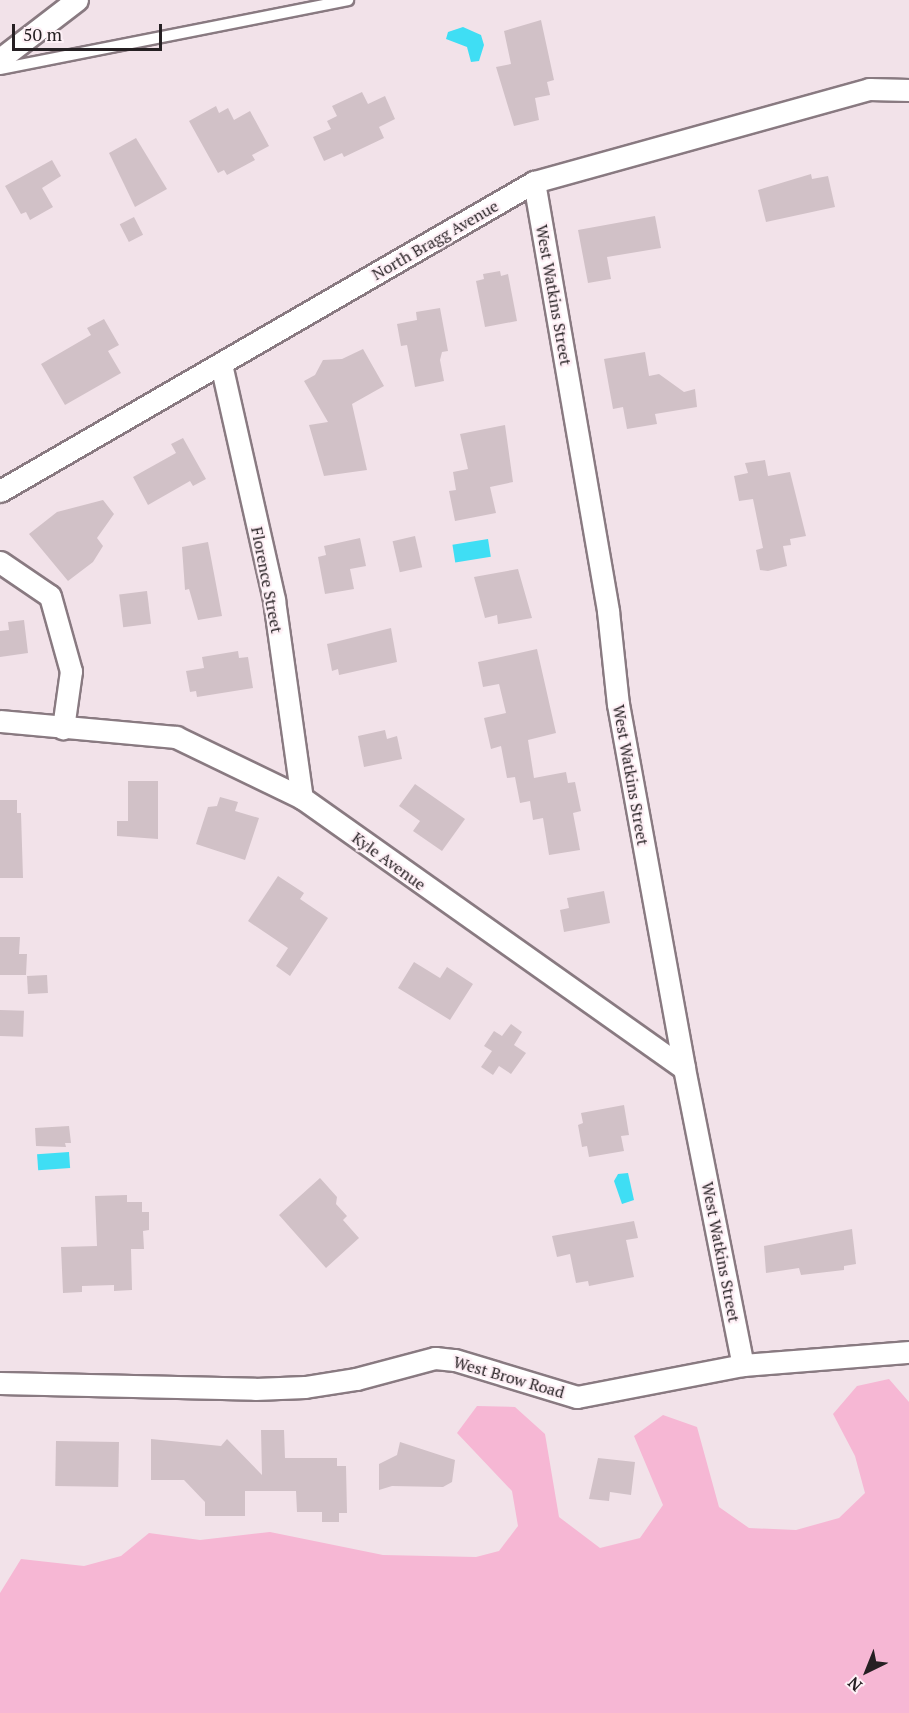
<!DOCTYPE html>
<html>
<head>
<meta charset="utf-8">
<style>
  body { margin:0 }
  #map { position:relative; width:909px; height:1713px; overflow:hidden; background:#f2e2e9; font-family:"PT Serif",serif }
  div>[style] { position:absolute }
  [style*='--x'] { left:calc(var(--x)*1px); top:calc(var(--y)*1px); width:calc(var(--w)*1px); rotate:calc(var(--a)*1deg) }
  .green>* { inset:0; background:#f6b7d4 }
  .water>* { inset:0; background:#3fdef4; transform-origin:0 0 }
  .building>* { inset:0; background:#d1c1c7; transform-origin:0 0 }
  .roads { filter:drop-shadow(2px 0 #897a81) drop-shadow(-2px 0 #897a81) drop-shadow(0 2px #897a81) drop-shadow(0 -2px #897a81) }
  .lane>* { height:10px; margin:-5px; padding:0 5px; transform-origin:5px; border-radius:5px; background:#fff }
  .street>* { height:21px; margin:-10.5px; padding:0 10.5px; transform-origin:10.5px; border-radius:10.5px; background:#fff }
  span { translate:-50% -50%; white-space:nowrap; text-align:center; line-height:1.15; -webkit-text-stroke:4.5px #fef0f6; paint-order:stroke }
  .street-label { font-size:16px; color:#262023 }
  .north { position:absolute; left:837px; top:1641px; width:60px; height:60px; -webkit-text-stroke:4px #fef0f6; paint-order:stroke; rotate:223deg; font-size:16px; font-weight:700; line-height:24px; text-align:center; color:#262023 }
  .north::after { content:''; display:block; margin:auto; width:21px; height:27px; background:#262023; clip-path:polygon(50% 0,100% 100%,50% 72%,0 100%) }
  .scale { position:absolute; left:12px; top:24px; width:150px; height:27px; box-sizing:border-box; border:3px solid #262023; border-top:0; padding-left:8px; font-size:18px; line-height:21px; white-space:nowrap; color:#262023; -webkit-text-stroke:4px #fef0f6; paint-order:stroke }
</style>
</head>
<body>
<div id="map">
  <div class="green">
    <i style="clip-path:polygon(889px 1379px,909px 1402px,909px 1713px,0 1713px,0 1593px,21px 1559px,84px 1566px,121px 1556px,149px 1533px,200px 1540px,270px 1532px,383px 1555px,476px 1557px,499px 1551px,518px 1526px,512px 1491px,457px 1433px,477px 1406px,515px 1407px,545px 1434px,559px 1517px,600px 1548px,640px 1538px,663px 1505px,634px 1436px,663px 1415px,697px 1427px,719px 1507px,749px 1528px,796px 1530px,839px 1518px,865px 1493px,855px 1456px,833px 1414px,857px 1386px)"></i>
  </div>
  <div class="water">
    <i style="clip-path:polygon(463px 27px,481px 35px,484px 45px,479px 61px,471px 62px,467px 47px,446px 39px,448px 32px)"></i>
    <i style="left:488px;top:539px;width:18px;height:36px;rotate:81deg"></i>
    <i style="left:69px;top:1152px;width:16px;height:32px;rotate:86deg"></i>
    <i style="clip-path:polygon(628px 1173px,634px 1200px,622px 1204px,614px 1181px,618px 1174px)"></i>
  </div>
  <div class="building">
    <i style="clip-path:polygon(541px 20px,554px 80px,547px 82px,550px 95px,535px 98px,539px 120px,514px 126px,496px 67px,511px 64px,504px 31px)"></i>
    <i style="clip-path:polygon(362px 92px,368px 104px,385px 96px,395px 119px,379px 127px,384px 138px,344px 157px,342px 153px,324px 161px,313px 137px,331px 129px,327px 121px,337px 116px,332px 106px)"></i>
    <i style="clip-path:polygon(216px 106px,219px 113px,228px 108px,234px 120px,250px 111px,269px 146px,252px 155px,255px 160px,227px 175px,224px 170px,218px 173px,189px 121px)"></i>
    <i style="clip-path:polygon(136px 138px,167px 189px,135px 207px,109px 153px)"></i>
    <i style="clip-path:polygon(52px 160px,61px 176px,42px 188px,53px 207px,30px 220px,26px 212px,21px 214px,5px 186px)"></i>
    <i style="clip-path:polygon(811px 174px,812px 179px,828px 176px,835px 207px,766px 222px,758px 190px)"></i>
    <i style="clip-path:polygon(655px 216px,661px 248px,607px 257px,611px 279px,588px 283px,578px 230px)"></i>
    <i style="left:134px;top:217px;width:20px;height:16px;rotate:63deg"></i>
    <i style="clip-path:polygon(500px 271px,501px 276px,508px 274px,517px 321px,485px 327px,476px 281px,484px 279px,483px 274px)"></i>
    <i style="clip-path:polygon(440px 308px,448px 351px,442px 352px,440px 360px,444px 381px,415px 387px,407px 345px,401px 346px,397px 324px,417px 320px,416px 312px)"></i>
    <i style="clip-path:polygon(104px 319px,119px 345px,108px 351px,121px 373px,65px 405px,41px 364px,91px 335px,87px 328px)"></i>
    <i style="clip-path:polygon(363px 349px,384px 386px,352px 404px,367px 470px,324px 476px,309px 425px,328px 422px,304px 381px,315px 375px,323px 360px,342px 359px)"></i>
    <i style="clip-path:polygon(645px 352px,649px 376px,659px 374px,684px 392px,695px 389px,697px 407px,655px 414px,657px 424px,627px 429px,623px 407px,613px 409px,604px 359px)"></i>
    <i style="clip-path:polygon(505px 425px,513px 482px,490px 487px,496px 513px,455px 521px,449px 491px,456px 490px,453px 472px,468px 469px,460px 434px)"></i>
    <i style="clip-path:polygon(183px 438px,206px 479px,193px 486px,190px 481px,148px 505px,133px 477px,176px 453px,171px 444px)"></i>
    <i style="clip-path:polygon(765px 460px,768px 476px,790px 472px,806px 536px,790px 539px,791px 545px,783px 546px,787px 566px,768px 571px,760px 570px,756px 550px,763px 548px,753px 499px,739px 501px,734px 476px,748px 473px,745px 463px)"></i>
    <i style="clip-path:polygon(103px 500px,114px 514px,97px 538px,103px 546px,93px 562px,68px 581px,29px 534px,57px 512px)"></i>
    <i style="left:415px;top:536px;width:32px;height:23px;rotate:77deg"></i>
    <i style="clip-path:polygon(360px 538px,366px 566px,350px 569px,354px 589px,325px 594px,318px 557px,326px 555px,324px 546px)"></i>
    <i style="clip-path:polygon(208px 542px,222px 616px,198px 620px,189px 589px,185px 590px,182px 547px)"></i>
    <i style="clip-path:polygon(518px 569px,532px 618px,498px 624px,497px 615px,485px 618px,474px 577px)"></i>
    <i style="left:147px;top:591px;width:33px;height:28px;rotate:83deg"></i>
    <i style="clip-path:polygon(24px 620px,28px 653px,0 657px,0 631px,9px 630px,8px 622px)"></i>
    <i style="clip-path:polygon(391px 628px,397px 662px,339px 675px,338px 669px,332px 671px,327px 644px)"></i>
    <i style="clip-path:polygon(537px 649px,556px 733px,528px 740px,534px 778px,566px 772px,568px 783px,575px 782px,581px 811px,573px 813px,580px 850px,549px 855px,543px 818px,533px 820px,530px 801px,520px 803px,515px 777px,507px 778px,501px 746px,491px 749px,484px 718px,506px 713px,499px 684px,483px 687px,478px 662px)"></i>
    <i style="clip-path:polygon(238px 651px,239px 658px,248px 657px,253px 688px,197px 697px,196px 691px,190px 692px,186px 671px,204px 668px,202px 657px)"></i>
    <i style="clip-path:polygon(385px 730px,387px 739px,397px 736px,402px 759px,364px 767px,358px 736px)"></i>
    <i style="clip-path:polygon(128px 781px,158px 781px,158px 839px,117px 836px,117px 821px,128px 821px)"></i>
    <i style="clip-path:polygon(415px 784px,465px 819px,442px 851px,413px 831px,420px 821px,399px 806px)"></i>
    <i style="clip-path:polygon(220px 797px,238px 802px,235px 811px,259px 818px,245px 860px,196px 844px,208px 807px,217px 806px)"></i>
    <i style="clip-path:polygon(0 800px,17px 800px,17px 813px,21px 813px,23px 878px,0 878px)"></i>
    <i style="clip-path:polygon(278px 876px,304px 893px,300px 899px,328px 918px,290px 976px,276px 966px,288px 948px,248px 921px)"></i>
    <i style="clip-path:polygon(604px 891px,610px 923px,564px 932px,560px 910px,569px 908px,567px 898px)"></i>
    <i style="clip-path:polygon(0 937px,20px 937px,19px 954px,27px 954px,26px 975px,0 975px)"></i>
    <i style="clip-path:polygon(414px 962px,440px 978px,447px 967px,473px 984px,450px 1020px,398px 988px)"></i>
    <i style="left:47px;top:975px;width:18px;height:20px;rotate:87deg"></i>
    <i style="left:0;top:1010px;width:24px;height:26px;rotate:2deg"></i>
    <i style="clip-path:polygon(511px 1024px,522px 1032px,514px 1045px,526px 1053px,511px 1074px,499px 1066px,493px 1075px,481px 1067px,492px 1051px,484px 1046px,494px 1031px,502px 1036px)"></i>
    <i style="clip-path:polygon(624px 1105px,629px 1135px,621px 1136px,624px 1151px,589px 1157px,587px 1146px,582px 1147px,578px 1125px,583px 1123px,581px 1113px)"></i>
    <i style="clip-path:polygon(69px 1126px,71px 1143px,65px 1143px,66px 1147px,36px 1146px,35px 1128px)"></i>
    <i style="clip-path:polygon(320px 1178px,337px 1197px,336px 1204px,347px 1216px,343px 1220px,359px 1238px,326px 1268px,279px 1215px)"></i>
    <i style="clip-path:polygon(127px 1195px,127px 1202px,142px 1202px,142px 1212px,149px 1212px,149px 1230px,143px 1231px,144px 1249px,131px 1249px,132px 1290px,114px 1291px,114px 1285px,82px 1286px,82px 1292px,63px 1293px,61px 1247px,97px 1246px,95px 1196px)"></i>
    <i style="clip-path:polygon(634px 1221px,638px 1238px,626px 1240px,634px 1277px,589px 1286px,588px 1281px,576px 1283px,570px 1254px,557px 1257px,552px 1236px)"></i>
    <i style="clip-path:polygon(852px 1229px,856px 1264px,844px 1266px,844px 1270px,801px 1275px,799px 1268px,766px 1273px,764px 1246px)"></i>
    <i style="clip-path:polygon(261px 1430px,284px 1430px,285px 1458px,337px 1458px,337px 1466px,346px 1466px,347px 1513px,339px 1513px,339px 1522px,322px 1522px,322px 1512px,297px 1512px,296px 1491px,245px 1491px,245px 1516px,205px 1516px,205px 1502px,184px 1480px,151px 1480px,151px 1439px,221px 1446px,227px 1439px,262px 1475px)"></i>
    <i style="left:56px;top:1441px;width:63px;height:45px;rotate:1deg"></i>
    <i style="clip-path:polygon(400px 1442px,455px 1460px,452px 1482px,443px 1487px,392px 1486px,379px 1490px,379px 1464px,397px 1455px)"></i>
    <i style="clip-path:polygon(598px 1458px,635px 1462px,631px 1495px,610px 1492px,609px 1501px,589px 1499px)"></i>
  </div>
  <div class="roads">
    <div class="lane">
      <i style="--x:0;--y:69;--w:355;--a:-11.2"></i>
    </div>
    <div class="street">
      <i style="--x:0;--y:59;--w:97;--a:-37.5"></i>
      <i style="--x:534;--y:182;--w:435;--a:80.2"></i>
      <i style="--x:608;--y:611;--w:94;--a:83.9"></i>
      <i style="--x:618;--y:704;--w:370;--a:79.7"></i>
      <i style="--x:684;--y:1068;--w:303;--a:78.8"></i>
      <i style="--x:221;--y:364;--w:242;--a:77.3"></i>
      <i style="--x:274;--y:600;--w:200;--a:82"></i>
      <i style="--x:0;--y:491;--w:617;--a:-30.06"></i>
      <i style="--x:534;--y:182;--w:348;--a:-15.5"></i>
      <i style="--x:869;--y:89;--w:40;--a:1.4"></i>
      <i style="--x:0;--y:562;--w:60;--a:34.2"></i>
      <i style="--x:50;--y:596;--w:78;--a:74.4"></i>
      <i style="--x:71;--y:671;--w:58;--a:98"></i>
      <i style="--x:0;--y:721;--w:177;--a:5.2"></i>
      <i style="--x:176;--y:737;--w:140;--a:25.8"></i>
      <i style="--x:302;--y:798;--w:468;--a:35.3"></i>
      <i style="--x:0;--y:1383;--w:255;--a:1.3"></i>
      <i style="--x:255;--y:1389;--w:50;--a:-2.3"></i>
      <i style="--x:305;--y:1387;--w:52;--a:-8.9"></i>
      <i style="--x:356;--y:1379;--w:82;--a:-14.9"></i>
      <i style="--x:435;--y:1358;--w:20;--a:6"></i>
      <i style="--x:455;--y:1360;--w:127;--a:16.9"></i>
      <i style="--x:577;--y:1397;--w:169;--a:-10.9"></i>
      <i style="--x:743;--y:1365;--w:167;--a:-4.5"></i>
    </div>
  </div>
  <div class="street-label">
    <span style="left:435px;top:240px;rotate:-30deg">North Bragg Avenue</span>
    <span style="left:554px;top:295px;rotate:80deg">West Watkins Street</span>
    <span style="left:267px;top:580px;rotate:79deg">Florence Street</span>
    <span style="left:631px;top:775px;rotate:80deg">West Watkins Street</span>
    <span style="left:389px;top:861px;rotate:36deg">Kyle Avenue</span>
    <span style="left:721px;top:1252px;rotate:79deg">West Watkins Street</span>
    <span style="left:509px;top:1377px;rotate:16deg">West Brow Road</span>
  </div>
  <div class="north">N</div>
  <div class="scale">50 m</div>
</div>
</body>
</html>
